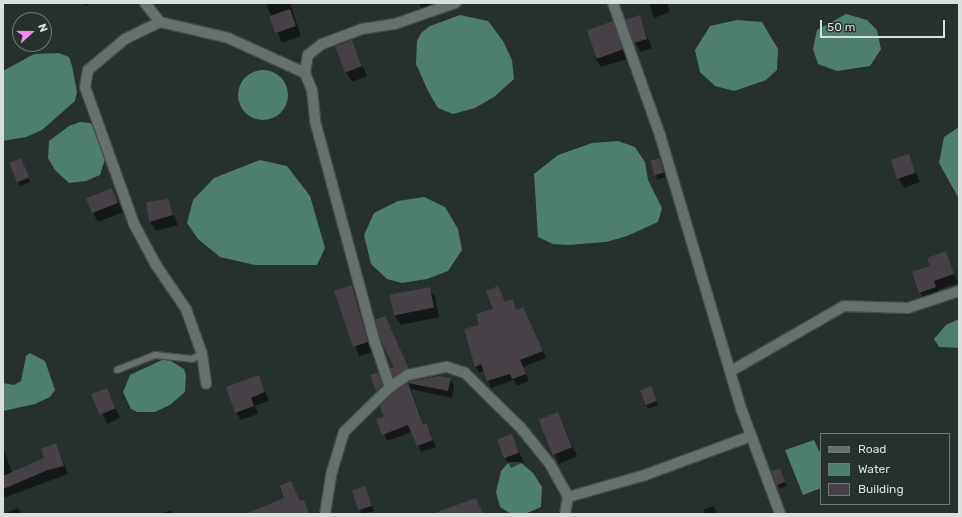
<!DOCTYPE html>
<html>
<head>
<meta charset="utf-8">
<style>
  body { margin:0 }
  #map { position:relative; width:962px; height:517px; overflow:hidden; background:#26302d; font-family:Rubik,sans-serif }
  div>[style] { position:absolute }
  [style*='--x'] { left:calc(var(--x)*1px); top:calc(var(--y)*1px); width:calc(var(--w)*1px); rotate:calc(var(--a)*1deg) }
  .water>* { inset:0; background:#4d7e70 }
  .round { border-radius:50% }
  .shadow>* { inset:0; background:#0007; transform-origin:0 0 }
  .building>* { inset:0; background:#484047; transform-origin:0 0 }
  .roads { filter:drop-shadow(1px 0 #434c49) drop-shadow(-1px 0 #434c49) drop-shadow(0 1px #434c49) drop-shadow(0 -1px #434c49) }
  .service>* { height:6px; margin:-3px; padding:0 3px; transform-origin:3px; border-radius:3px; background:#66716d }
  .minor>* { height:10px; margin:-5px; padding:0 5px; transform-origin:5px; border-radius:5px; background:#66716d }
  span { translate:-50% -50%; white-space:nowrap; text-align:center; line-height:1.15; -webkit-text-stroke:3px #26302d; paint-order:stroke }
  .frame { position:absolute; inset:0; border:4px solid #d8dfdd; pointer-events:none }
  .legend { position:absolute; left:820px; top:433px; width:130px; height:72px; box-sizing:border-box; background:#26302d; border:1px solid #6d7673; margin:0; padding:5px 7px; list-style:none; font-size:12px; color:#d8dfdd }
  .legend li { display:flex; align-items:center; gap:8px; height:20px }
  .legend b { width:20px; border:1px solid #6d7673 }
  .north { position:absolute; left:12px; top:12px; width:40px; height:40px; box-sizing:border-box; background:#26302d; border:1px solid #6d7673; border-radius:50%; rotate:69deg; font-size:11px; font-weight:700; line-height:16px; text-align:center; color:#d8dfdd }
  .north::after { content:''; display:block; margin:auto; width:14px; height:18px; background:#f589ee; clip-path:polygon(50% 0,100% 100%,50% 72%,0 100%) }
  .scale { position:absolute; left:820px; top:20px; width:125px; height:18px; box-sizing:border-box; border:2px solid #d8dfdd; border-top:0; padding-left:5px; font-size:12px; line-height:14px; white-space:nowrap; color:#d8dfdd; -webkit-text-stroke:3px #26302d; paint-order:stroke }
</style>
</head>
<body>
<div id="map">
  <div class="water">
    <i style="clip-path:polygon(846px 14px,867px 20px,877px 30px,881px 49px,870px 66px,837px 71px,818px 64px,813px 49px,817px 30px)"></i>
    <i style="clip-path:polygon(460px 15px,488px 21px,503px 41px,512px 60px,514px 79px,494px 97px,475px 108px,453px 114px,438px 108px,428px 91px,416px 64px,417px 41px,421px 33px,430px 26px)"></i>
    <i style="clip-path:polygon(737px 20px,762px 22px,778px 49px,777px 70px,766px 80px,734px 91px,715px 86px,700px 72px,695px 50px,710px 26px)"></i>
    <i style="clip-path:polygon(59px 53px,69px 57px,72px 66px,77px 92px,75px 101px,42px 130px,26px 137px,3px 141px,3px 71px,34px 54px)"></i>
    <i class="round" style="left:238px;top:70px;width:50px;height:50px"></i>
    <i style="clip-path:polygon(80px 122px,90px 123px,99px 132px,106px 156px,100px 175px,86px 181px,69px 183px,55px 170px,48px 158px,49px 141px,69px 126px)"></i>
    <i style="clip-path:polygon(959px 127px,959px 199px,939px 163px,944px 137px)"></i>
    <i style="clip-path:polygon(618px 141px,635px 147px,645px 162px,648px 180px,662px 208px,658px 222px,627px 236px,606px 242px,568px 245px,553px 244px,538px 237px,534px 174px,558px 155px,592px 143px)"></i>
    <i style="clip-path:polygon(260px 160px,287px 166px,310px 196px,325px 248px,317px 265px,255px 265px,220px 257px,198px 239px,187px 223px,193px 200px,214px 178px)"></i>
    <i style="clip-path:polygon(424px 197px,445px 207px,458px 229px,462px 250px,448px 271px,427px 279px,402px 283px,387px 279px,371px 264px,364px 235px,374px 213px,398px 201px)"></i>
    <i style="clip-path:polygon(959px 319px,959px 348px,939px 347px,934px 339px,946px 325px)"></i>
    <i style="clip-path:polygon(30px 353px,45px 361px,55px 390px,50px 397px,35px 404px,3px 411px,3px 383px,14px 385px,21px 381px,26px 356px)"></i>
    <i style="clip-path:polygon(162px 360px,169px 360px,184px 369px,186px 376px,185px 392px,170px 405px,155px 412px,137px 412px,131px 409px,123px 392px,130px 375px)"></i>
    <i style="clip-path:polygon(814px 440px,821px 455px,821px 488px,803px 495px,785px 450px)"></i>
    <i style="clip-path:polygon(509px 462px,520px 462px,533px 473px,542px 487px,541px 507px,525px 514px,511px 514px,500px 507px,496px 492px,501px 471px)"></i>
  </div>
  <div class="shadow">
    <i style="clip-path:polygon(78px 3px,89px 3px,88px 6px)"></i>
    <i style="clip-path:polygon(266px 3px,290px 3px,301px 36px,282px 43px)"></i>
    <i style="clip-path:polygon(419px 3px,441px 3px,426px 16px)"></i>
    <i style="clip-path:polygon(649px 3px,667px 3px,670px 12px,654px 18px)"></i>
    <i style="clip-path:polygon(639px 16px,652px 48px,641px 52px,635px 42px)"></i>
    <i style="clip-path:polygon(612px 23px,627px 59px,601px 67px,595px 58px)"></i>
    <i style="clip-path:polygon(352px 42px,367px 76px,352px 82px,346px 72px)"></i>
    <i style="clip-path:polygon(908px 156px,920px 182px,904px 188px,898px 178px)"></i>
    <i style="left:660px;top:159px;width:19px;height:9px;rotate:72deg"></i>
    <i style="clip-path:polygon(23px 164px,30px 182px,20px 186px,17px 181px)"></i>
    <i style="clip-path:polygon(112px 189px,123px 212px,98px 222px,93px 213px)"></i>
    <i style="clip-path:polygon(167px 200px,178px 225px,156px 231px,150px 222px,147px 203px)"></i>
    <i style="clip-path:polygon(945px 253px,958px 283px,938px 290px,940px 296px,925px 302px,920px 292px,931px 267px)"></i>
    <i style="clip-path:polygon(352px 286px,357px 296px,373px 352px,359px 356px,335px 292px)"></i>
    <i style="clip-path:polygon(429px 288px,435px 297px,439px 317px,401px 325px,395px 316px,391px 296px)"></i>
    <i style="clip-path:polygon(498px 288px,505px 303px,512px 301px,517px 311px,526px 315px,546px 358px,523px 367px,529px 381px,517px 386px,514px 380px,491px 388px,484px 371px,479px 373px,475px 366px,480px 326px,495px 310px)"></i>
    <i style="clip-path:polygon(389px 325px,413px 376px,399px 384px,392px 369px,395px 368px)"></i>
    <i style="clip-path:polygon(259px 376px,269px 401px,255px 406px,258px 414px,241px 420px,236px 412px)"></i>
    <i style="clip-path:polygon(372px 376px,380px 378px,384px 390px,380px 395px)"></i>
    <i style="clip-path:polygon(450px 379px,454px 386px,452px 398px,411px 389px,424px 425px,430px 431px,436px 447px,421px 452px,412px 432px,387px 441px,378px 420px,386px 417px,395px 393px,411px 382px)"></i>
    <i style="clip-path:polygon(651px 387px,658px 405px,648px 409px,646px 405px)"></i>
    <i style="left:106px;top:390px;width:31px;height:14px;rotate:63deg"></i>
    <i style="left:558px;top:413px;width:47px;height:20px;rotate:66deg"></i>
    <i style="clip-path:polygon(511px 435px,524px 462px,511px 468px,505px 458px)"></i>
    <i style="clip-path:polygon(56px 444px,68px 474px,3px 498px,3px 447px,12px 473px,45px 458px)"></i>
    <i style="clip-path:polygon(779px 469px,787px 486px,780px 489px,777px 484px)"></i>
    <i style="clip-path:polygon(364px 487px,374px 511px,362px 514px,360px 510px)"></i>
    <i style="clip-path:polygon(714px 506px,717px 514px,705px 514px,703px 510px)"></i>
    <i style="clip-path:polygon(18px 508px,22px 514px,3px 514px)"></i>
    <i style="clip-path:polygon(171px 510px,173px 514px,160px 514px)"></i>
  </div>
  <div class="building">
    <i style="left:290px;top:9px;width:18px;height:22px;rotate:71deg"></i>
    <i style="left:640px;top:15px;width:25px;height:15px;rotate:74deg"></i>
    <i style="left:613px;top:21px;width:30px;height:28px;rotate:70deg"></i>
    <i style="left:352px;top:40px;width:28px;height:18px;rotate:69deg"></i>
    <i style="left:909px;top:154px;width:20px;height:19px;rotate:72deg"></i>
    <i style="left:21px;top:158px;width:21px;height:13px;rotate:67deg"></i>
    <i style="left:660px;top:158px;width:15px;height:10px;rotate:74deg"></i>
    <i style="left:112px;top:188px;width:16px;height:28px;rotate:68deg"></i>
    <i style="clip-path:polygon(168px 199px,173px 215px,149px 222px,146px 202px)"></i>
    <i style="clip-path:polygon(946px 251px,954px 274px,934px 281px,936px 287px,919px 293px,912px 272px,930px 266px,927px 258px)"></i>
    <i style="clip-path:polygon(352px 285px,368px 342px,353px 347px,334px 291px)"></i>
    <i style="clip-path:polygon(498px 286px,505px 302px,513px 299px,516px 310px,523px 307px,543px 351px,520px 360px,526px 374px,512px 379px,510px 374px,487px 381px,481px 364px,475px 367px,464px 329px,479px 325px,476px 314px,493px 309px,486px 291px)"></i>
    <i style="left:430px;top:287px;width:21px;height:41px;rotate:79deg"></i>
    <i style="clip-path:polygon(385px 316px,409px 368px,393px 377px,390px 368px,394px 367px,380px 339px,375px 320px)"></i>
    <i style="clip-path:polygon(378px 372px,383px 385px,376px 391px,370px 375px)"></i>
    <i style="clip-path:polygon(259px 375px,265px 392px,251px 398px,254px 406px,235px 413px,226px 387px)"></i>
    <i style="clip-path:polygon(438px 376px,451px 378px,448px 391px,408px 383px,423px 424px,426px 423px,433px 440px,417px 446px,408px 425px,382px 435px,376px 419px,384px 417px,380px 406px,394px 392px,411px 381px)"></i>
    <i style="left:651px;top:386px;width:16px;height:12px;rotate:68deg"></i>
    <i style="left:107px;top:388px;width:22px;height:17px;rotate:68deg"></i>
    <i style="left:558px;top:412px;width:38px;height:21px;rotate:68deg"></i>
    <i style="left:512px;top:434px;width:20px;height:16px;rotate:70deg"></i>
    <i style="clip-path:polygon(56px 443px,64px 466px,48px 470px,3px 489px,3px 476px,44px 458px,41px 449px)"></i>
    <i style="left:780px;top:468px;width:15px;height:9px;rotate:70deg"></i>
    <i style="clip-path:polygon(291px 481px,300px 501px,304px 500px,309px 514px,245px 514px,284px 498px,280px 486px)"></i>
    <i style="left:365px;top:486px;width:21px;height:14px;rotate:71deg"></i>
    <i style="clip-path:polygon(476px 498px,483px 514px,437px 514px,437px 512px)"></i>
  </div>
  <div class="roads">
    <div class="service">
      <i style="--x:117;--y:370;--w:41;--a:-21.5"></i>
      <i style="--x:155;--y:355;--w:37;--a:6"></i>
      <i style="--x:192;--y:359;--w:11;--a:-27"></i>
    </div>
    <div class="minor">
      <i style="--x:145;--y:3;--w:24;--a:52"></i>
      <i style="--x:160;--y:22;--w:70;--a:13.2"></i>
      <i style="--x:228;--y:38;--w:85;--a:24.4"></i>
      <i style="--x:305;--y:73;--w:18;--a:68"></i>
      <i style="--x:312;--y:90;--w:31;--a:84"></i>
      <i style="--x:315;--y:121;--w:227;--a:74.9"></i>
      <i style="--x:374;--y:340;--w:50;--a:71.2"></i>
      <i style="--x:613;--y:3;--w:140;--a:70.4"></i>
      <i style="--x:660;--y:135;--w:288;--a:73.5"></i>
      <i style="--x:742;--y:411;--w:110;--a:69.7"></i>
      <i style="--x:160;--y:22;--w:39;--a:154"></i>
      <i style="--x:125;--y:39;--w:48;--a:140"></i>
      <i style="--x:88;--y:70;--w:17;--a:100"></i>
      <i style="--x:85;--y:87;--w:145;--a:70.3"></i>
      <i style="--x:134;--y:224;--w:47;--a:61.8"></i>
      <i style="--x:156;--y:265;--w:53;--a:55.7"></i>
      <i style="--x:186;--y:309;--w:48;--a:70.4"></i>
      <i style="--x:202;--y:354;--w:30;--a:82"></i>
      <i style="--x:305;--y:73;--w:18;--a:-81"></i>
      <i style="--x:308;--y:55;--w:18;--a:-38"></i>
      <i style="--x:322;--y:44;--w:43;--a:-20.6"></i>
      <i style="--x:362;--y:29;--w:33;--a:-9"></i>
      <i style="--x:395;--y:24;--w:64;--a:-19.3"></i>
      <i style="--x:731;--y:371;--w:130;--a:-29.9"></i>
      <i style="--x:844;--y:306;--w:64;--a:1.8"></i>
      <i style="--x:908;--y:308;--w:54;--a:-18.4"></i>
      <i style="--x:568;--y:497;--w:80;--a:-15.9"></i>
      <i style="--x:645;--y:475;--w:113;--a:-20.2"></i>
      <i style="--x:325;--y:514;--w:39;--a:-81"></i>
      <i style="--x:331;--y:475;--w:45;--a:-73.2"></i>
      <i style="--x:344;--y:432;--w:64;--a:-44.4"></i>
      <i style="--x:390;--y:387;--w:22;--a:-34"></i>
      <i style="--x:408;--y:375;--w:40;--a:-12"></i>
      <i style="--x:447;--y:367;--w:19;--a:18"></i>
      <i style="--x:465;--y:373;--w:78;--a:44.5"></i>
      <i style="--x:521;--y:428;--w:46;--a:51.1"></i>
      <i style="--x:550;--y:464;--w:38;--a:61"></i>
      <i style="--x:568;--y:497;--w:17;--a:100"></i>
    </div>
  </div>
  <div class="frame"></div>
  <ul class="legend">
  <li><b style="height:5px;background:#66716d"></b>Road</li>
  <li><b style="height:11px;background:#4d7e70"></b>Water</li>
  <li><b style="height:11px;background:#484047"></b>Building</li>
  </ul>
  <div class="north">N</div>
  <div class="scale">50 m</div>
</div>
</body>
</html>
